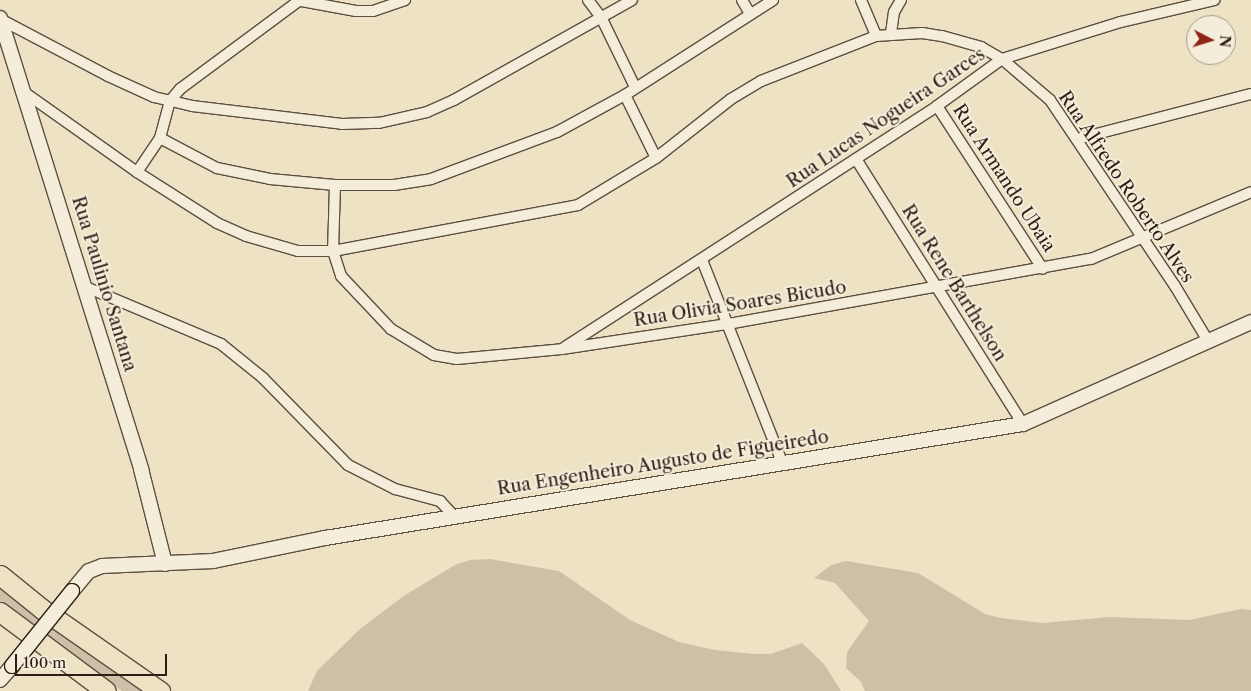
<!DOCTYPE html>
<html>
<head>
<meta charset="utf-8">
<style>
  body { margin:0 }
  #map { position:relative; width:1251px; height:691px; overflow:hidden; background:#ede3c4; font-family:"Libre Caslon Text",serif }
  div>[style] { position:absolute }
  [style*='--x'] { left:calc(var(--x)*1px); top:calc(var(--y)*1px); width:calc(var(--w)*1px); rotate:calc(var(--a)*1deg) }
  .green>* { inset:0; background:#ccc1a7 }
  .roads { filter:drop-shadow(1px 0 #5d4e42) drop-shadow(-1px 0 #5d4e42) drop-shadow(0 1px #5d4e42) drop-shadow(0 -1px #5d4e42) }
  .street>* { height:10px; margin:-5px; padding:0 5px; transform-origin:5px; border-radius:5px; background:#f3edd9 }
  .secondary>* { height:14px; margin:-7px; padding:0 7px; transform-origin:7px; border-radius:7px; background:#f3edd9 }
  .highway>* { height:19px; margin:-9.5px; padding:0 9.5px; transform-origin:9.5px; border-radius:9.5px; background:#ede3c4 }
  .bridges { filter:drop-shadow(1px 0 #2d1d17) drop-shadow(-1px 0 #2d1d17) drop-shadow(0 1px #2d1d17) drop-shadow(0 -1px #2d1d17) }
  .secondary-bridge>* { height:14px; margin:-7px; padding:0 7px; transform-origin:7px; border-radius:7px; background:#f3edd9 }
  span { translate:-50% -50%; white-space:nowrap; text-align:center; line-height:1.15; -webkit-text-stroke:4px #f3edd9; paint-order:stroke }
  .street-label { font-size:18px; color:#2d1d17 }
  .north { position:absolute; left:1186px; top:15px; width:50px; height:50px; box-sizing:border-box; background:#f3edd9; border:1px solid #a49a8b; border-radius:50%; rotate:95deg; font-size:14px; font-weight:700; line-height:20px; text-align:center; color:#2d1d17 }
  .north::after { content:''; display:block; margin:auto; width:18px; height:22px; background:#8f2418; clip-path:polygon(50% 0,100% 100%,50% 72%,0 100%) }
  .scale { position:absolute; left:15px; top:654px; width:152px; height:22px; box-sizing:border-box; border:2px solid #2d1d17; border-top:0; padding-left:6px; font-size:15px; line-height:18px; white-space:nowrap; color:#2d1d17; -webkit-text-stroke:4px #f3edd9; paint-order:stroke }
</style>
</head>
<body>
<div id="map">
  <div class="green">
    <i style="clip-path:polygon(490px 559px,559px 571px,630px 620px,679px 642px,715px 650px,753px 654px,771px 654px,802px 643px,824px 664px,841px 691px,308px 691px,317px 671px,360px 629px,405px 595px,455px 565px,470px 560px)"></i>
    <i style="clip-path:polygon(846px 561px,918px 573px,985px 614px,1001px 618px,1042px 623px,1109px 617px,1189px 620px,1241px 609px,1251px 610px,1251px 691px,865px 691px,861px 682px,846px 668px,847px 652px,869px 621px,835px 583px,814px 578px,831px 565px)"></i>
    <i style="clip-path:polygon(0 583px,148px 691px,122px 691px,49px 641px,0 603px)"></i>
  </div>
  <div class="roads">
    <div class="street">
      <i style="--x:296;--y:0;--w:61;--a:10.4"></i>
      <i style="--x:356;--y:11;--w:17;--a:0"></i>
      <i style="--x:373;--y:11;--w:34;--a:-19"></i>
      <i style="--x:588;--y:0;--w:21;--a:53"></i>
      <i style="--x:601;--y:17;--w:78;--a:64.1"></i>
      <i style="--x:742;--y:0;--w:16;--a:60"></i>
      <i style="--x:861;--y:0;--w:39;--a:67"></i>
      <i style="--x:0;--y:19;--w:122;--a:27.8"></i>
      <i style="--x:108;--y:76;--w:51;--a:24.5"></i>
      <i style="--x:154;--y:97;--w:39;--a:13"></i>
      <i style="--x:192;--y:106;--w:151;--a:6.8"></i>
      <i style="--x:342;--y:124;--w:37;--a:-2"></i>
      <i style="--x:379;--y:123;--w:49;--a:-12.9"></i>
      <i style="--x:427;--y:112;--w:30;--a:-24"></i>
      <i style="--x:454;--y:100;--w:204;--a:-29.3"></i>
      <i style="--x:891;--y:33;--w:21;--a:-82"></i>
      <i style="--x:894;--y:12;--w:14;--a:-60"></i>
      <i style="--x:24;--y:92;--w:138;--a:35.3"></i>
      <i style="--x:137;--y:172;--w:95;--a:32.5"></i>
      <i style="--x:217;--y:223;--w:32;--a:24"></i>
      <i style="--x:246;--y:236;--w:54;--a:16.1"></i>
      <i style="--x:298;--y:251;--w:35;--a:0"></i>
      <i style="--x:333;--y:251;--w:249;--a:-10.6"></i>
      <i style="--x:578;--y:205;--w:91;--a:-31.1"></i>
      <i style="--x:656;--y:158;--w:95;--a:-38.2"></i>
      <i style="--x:731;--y:99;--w:35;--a:-31"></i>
      <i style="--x:761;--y:81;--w:123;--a:-21.4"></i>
      <i style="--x:876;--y:36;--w:46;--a:-3.7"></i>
      <i style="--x:922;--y:33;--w:20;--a:9"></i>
      <i style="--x:942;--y:36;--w:41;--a:15.8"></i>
      <i style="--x:981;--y:47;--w:24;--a:30"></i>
      <i style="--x:1002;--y:59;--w:63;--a:40.5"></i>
      <i style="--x:1050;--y:100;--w:224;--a:56.1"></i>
      <i style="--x:1175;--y:286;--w:64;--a:59"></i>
      <i style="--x:625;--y:95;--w:70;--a:63.8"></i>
      <i style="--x:937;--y:106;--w:194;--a:57"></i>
      <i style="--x:160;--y:138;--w:64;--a:27.8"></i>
      <i style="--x:217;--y:168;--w:54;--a:11.7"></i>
      <i style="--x:270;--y:179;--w:65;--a:5.3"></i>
      <i style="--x:335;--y:185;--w:59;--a:0"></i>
      <i style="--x:394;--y:185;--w:37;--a:-9"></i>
      <i style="--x:431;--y:179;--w:134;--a:-20.5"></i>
      <i style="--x:557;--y:132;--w:77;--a:-28.6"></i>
      <i style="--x:625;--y:95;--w:176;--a:-32.7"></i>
      <i style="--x:1077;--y:139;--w:180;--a:-14.5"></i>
      <i style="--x:856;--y:159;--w:313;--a:57.8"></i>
      <i style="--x:137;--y:172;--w:41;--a:-55.9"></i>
      <i style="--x:160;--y:138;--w:38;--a:-75"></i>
      <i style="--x:170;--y:101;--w:16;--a:-50"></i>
      <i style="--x:180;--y:89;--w:149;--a:-36.6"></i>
      <i style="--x:335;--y:185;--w:66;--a:91.7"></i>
      <i style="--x:333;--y:251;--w:26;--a:72"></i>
      <i style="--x:341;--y:276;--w:73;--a:46.7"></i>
      <i style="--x:391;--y:329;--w:50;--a:31.2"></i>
      <i style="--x:434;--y:355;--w:23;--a:10"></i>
      <i style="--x:457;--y:359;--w:105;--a:-5.4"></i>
      <i style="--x:562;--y:349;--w:168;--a:-8.6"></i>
      <i style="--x:728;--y:324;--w:369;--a:-10.2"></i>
      <i style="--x:1091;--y:259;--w:173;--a:-22.7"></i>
      <i style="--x:702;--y:260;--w:217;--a:68.4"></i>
      <i style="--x:86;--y:287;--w:147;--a:22.9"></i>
      <i style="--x:221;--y:344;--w:54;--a:39"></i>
      <i style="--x:263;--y:378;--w:122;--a:45.7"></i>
      <i style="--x:348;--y:465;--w:53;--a:27.1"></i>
      <i style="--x:395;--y:489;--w:47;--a:14.9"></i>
      <i style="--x:440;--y:501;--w:21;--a:47"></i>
      <i style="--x:565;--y:347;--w:443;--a:-32.9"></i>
      <i style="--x:937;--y:106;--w:80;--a:-35.9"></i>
      <i style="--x:1002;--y:59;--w:125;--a:-17.3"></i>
      <i style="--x:1121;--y:22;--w:96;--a:-13.3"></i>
    </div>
    <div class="secondary">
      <i style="--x:0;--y:18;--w:473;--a:72.6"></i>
      <i style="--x:141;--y:469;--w:98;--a:75.8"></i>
      <i style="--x:72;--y:591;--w:26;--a:-50"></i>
      <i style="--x:89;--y:571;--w:14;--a:-21"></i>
      <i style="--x:102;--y:566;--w:111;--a:-2.6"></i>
      <i style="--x:213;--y:561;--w:114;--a:-11.6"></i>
      <i style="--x:325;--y:538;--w:707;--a:-9.28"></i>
      <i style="--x:1023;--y:424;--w:250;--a:-24.1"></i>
      <i style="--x:0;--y:680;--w:18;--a:-49"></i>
    </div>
    <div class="highway">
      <i style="--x:0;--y:575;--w:54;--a:39"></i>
      <i style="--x:42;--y:609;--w:144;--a:34.8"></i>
      <i style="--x:0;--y:612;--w:132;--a:36.7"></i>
    </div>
  </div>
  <div class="bridges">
    <div class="secondary-bridge">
      <i style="--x:12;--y:666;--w:96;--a:-51.3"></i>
    </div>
  </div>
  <div class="street-label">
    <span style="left:886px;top:118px;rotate:-34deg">Rua Lucas Nogueira Garces</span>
    <span style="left:1004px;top:178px;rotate:57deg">Rua Armando Ubaia</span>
    <span style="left:1126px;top:187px;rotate:56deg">Rua Alfredo Roberto Alves</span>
    <span style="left:954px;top:283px;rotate:58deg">Rua Rene Barthelson</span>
    <span style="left:104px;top:284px;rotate:73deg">Rua Paulinio Santana</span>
    <span style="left:740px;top:304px;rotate:-9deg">Rua Olivia Soares Bicudo</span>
    <span style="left:663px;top:463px;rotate:-9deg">Rua Engenheiro Augusto de Figueiredo</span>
  </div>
  <div class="north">N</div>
  <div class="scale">100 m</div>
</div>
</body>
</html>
